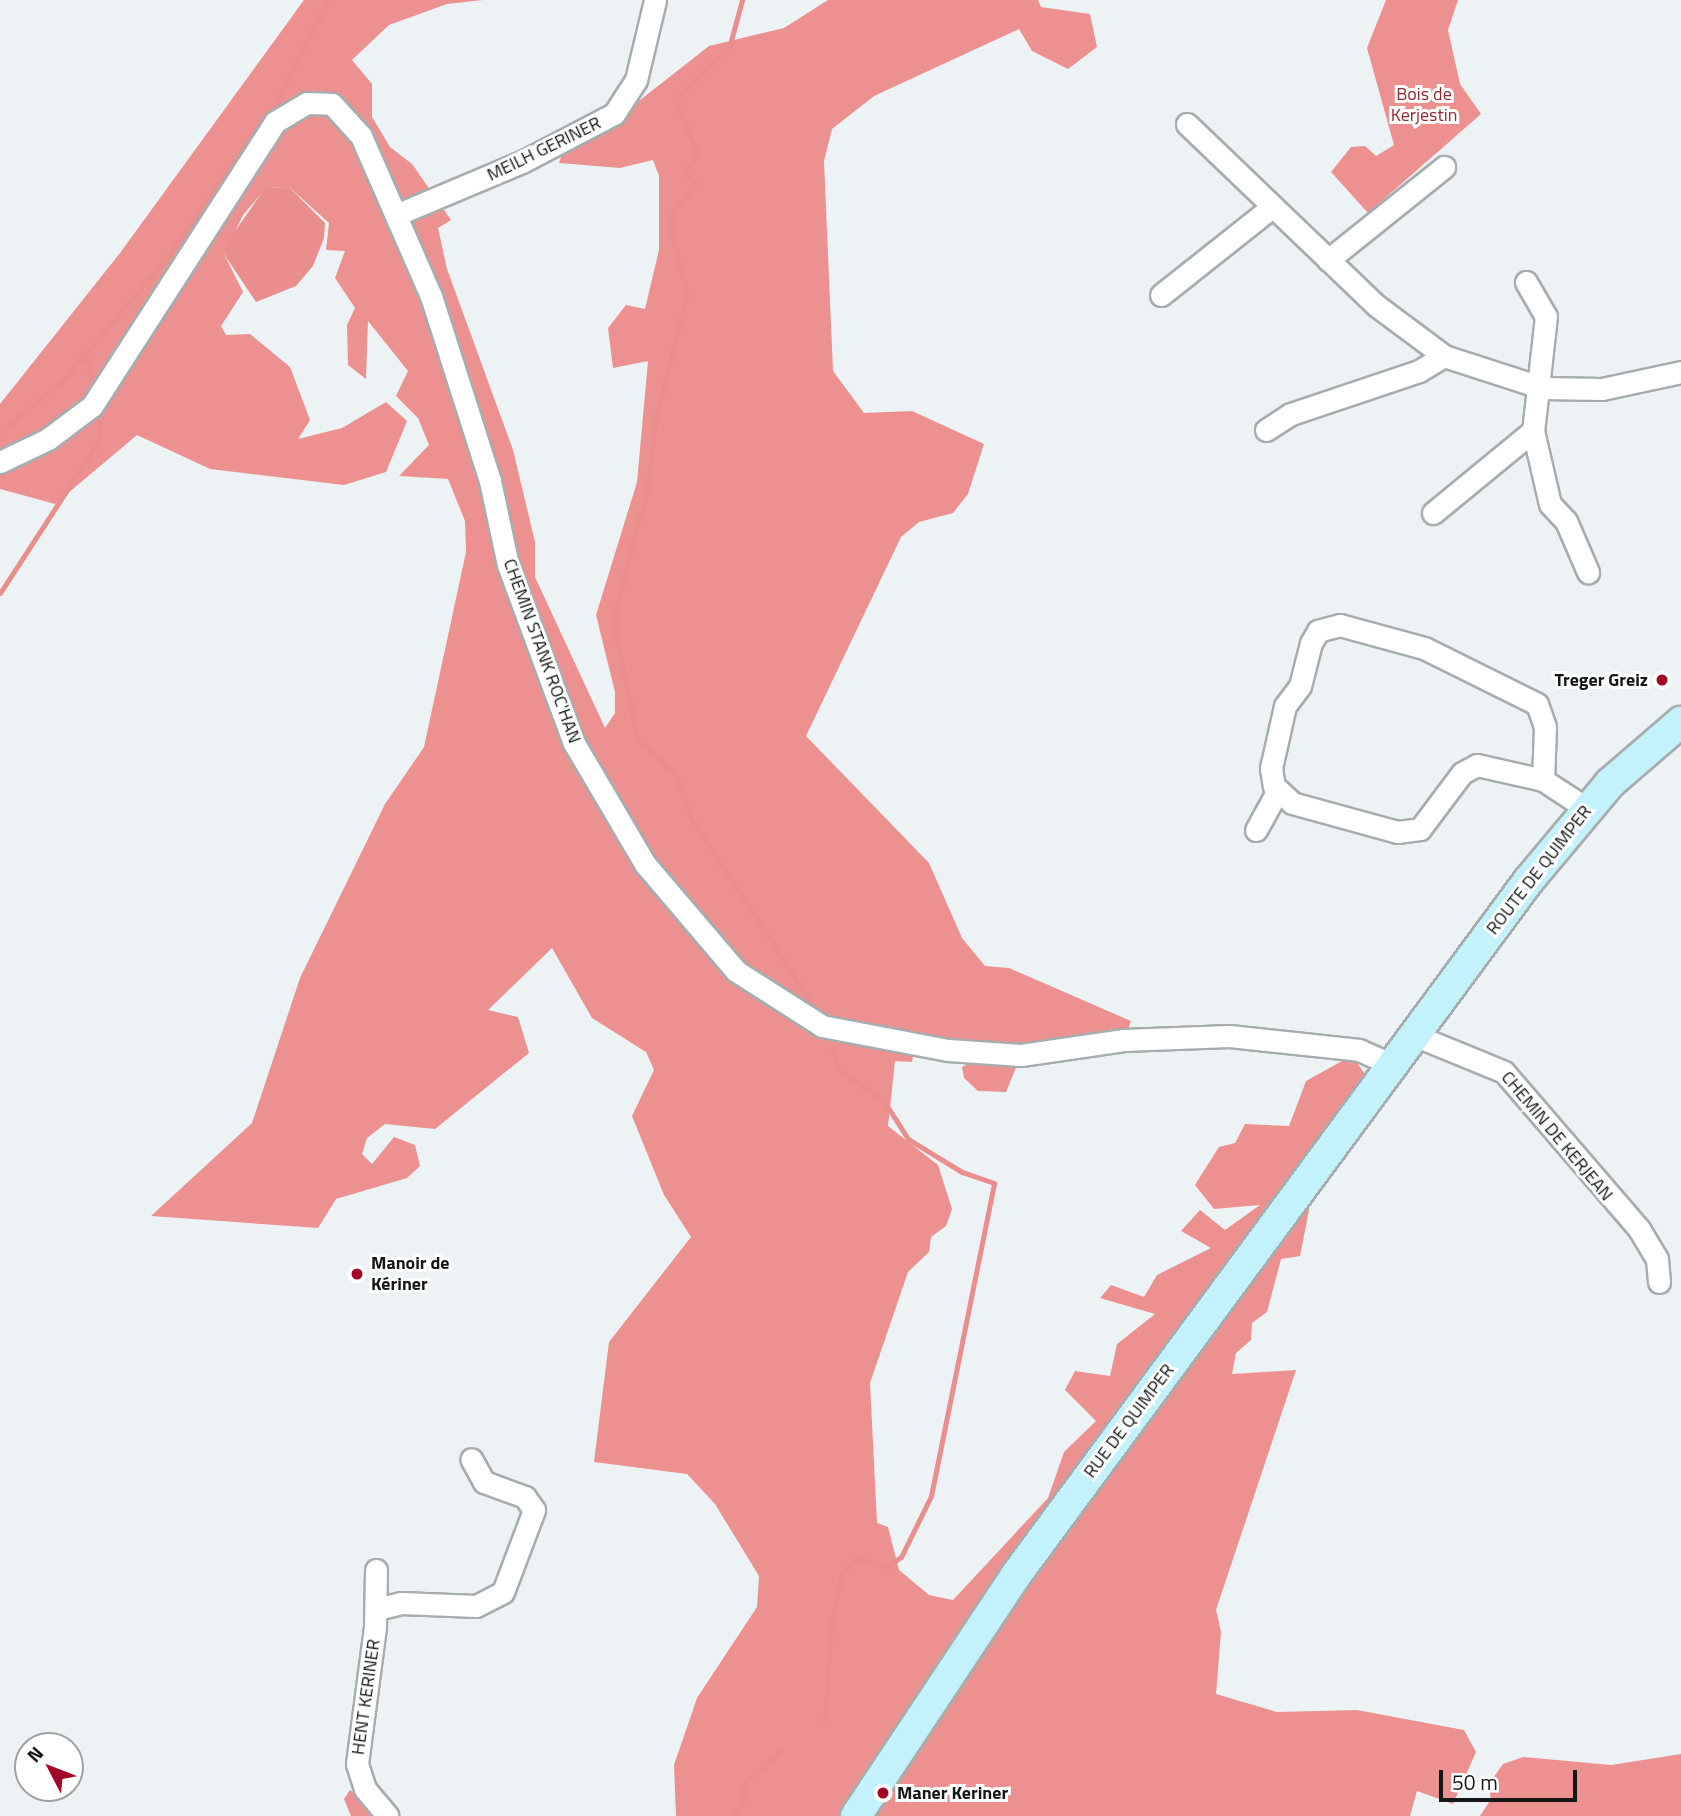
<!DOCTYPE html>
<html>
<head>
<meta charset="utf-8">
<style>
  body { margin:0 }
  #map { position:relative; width:1681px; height:1816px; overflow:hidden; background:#edf3f5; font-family:"Titillium Web",sans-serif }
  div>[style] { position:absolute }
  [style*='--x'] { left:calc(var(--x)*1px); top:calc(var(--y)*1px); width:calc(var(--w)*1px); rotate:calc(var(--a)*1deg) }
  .forest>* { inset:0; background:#ed9190 }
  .water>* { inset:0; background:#ea8e8d }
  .stream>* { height:5px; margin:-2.5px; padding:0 2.5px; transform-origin:2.5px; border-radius:2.5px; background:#ea8e8d }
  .roads { filter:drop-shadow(2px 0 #a7adae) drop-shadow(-2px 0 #a7adae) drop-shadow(0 2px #a7adae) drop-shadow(0 -2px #a7adae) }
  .street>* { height:21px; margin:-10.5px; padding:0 10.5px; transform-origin:10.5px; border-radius:10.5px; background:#fff }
  .secondary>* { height:30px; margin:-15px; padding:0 15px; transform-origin:15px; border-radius:15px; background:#c4f2fc }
  .dots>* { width:19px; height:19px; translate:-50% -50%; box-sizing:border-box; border:4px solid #fff; border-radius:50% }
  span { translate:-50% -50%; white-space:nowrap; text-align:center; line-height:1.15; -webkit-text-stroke:6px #fff; paint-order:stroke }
  .park-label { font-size:18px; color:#932830 }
  .street-label { font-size:18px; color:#141717 }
  .poi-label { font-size:18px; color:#141717; font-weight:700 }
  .right { translate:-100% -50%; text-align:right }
  .left { translate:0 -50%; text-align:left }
  .north { position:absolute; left:14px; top:1732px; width:70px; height:70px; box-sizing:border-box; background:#fff; border:2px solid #a1a2a2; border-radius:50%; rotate:312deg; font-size:19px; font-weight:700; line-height:28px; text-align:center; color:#141717 }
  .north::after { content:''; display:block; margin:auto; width:24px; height:32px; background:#a40726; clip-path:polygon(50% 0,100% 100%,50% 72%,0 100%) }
  .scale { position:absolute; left:1439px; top:1770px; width:138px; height:32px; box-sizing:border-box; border:4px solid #141717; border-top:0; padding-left:9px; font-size:21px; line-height:24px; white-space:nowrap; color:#141717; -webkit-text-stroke:5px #fff; paint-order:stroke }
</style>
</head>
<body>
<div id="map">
  <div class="forest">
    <i style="clip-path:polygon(304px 0,483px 0,447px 4px,389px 25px,352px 60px,372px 84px,372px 117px,390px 147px,412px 164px,451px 220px,438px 228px,447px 269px,513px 450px,535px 542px,535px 577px,605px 728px,615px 713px,615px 692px,596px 615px,637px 482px,648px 361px,613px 368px,608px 328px,626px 305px,645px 309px,659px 250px,659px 176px,653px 160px,620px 168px,559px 163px,564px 148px,621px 115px,709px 46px,784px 28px,828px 0,1038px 0,1041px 7px,1090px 14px,1097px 47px,1068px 69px,1032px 51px,1019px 29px,874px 96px,832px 129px,824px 161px,833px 371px,864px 413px,912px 411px,984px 444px,968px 494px,953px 513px,919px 522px,901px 537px,806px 736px,929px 863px,962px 938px,985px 966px,1009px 968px,1131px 1021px,1127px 1032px,1024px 1048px,1006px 1092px,978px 1091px,964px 1078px,962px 1067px,979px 1058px,915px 1045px,912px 1062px,895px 1061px,888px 1126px,938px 1165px,952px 1209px,946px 1226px,931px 1237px,929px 1252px,908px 1272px,870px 1383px,877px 1523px,888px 1527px,899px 1570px,929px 1595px,953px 1600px,1048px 1498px,1064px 1452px,1096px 1421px,1065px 1390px,1075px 1371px,1110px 1376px,1117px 1344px,1155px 1314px,1100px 1298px,1111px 1285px,1144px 1297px,1157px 1275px,1211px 1248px,1181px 1231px,1200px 1210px,1225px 1230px,1260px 1205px,1214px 1209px,1195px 1185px,1219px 1147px,1235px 1143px,1245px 1124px,1289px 1126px,1306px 1081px,1344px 1060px,1357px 1063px,1367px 1077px,1303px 1198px,1309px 1210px,1300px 1256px,1281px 1259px,1267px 1312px,1252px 1323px,1251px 1340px,1236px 1353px,1232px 1374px,1296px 1370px,1216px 1610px,1221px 1632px,1216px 1694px,1277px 1712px,1357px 1710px,1464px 1730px,1476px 1752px,1453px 1804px,1417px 1791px,1410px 1816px,676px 1816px,674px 1765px,697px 1698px,757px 1607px,759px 1576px,715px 1504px,687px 1474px,594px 1462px,609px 1342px,691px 1237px,664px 1195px,632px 1116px,654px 1070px,646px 1052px,592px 1018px,552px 948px,488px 1010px,518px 1017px,529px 1053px,435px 1129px,385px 1124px,367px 1138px,362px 1154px,372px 1164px,394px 1137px,415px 1145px,420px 1166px,407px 1178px,336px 1199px,318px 1228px,151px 1216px,252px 1123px,300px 978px,385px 804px,424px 747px,466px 552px,465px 521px,448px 479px,399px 476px,429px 445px,418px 418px,396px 396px,408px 371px,368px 321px,366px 379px,348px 365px,347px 325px,355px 308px,335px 278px,345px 251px,326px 250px,329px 223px,289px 187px,266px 188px,243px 215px,224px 254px,243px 292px,221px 326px,226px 335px,250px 334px,290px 367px,310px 420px,298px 439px,342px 428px,386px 402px,407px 421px,386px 472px,344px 485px,210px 469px,137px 435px,55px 504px,0 489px,0 404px,120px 253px)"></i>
    <i style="clip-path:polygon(1386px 0,1458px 0,1448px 30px,1460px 84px,1481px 114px,1368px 213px,1331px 172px,1351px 147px,1365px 146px,1376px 156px,1394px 145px,1367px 48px)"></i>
    <i style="clip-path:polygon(1681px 1754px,1681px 1816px,1480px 1816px,1491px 1799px,1488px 1785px,1503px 1764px,1523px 1757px,1611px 1765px)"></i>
    <i style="clip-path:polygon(350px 1790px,366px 1799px,378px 1816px,351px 1816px,344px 1799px)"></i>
  </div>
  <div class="water">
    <i style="clip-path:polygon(289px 187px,325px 223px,324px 238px,313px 266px,296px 286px,256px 302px,224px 254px,226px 244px,265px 188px)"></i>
  </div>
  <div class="stream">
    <i style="--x:742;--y:0;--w:50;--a:105.2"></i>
    <i style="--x:729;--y:48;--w:76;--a:136.6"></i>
    <i style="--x:674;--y:100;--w:57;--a:65.2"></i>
    <i style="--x:698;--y:152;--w:25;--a:124"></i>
    <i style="--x:684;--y:173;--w:16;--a:38"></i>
    <i style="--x:697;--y:183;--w:37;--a:131"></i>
    <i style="--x:673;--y:211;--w:15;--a:101"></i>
    <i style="--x:670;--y:226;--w:70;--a:76"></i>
    <i style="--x:687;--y:294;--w:133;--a:103.9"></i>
    <i style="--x:655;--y:423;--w:68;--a:96.7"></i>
    <i style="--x:647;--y:491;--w:123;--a:105.1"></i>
    <i style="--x:615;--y:610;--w:22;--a:90"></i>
    <i style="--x:615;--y:632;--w:110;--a:78"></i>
    <i style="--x:638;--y:740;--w:50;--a:42.6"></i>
    <i style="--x:675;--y:774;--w:47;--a:70"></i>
    <i style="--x:691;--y:818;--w:227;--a:56.9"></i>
    <i style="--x:84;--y:355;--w:36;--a:71"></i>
    <i style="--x:0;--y:432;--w:80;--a:-39.4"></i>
    <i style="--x:62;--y:381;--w:154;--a:-49.5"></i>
    <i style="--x:162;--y:264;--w:197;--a:-54.7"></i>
    <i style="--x:276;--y:103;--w:115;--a:-63.2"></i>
    <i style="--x:0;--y:593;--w:184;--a:-57"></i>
    <i style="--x:100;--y:439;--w:17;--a:-93"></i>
    <i style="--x:819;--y:1724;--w:8;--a:-40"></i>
    <i style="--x:825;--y:1719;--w:93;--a:-86.3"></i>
    <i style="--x:831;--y:1626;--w:54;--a:-78.3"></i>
    <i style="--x:842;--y:1573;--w:21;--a:-43"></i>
    <i style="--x:857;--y:1559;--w:31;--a:15"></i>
    <i style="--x:887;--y:1567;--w:17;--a:-36"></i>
    <i style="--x:901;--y:1557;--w:68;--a:-63.8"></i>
    <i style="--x:931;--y:1496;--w:319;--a:-78.6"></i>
    <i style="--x:994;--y:1183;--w:34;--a:-161"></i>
    <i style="--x:962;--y:1172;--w:63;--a:-148.6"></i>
    <i style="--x:908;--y:1139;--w:45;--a:-122.3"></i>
    <i style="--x:884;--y:1101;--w:55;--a:-145.4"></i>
    <i style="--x:839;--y:1070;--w:22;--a:-108"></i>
    <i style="--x:733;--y:1816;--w:16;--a:-52"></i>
    <i style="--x:743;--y:1803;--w:18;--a:-90"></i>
    <i style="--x:743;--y:1785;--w:52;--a:-42.6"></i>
  </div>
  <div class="roads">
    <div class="street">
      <i style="--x:1187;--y:124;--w:263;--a:43.8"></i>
      <i style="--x:1377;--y:306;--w:84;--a:36.7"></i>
      <i style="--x:1444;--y:356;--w:104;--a:17.9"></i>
      <i style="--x:1543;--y:388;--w:59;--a:1"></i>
      <i style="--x:1602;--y:389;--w:81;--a:-12.1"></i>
      <i style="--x:398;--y:214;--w:134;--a:-22.8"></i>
      <i style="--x:522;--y:162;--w:104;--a:-27.6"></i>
      <i style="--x:614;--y:114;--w:40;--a:-57.1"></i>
      <i style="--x:636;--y:80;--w:82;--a:-76.6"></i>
      <i style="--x:1328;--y:260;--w:149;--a:-38.7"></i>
      <i style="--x:1526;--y:282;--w:39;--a:60"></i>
      <i style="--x:1546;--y:316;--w:116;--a:96.4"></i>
      <i style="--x:1533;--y:431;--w:75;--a:76.9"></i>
      <i style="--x:1550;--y:504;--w:23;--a:47"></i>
      <i style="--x:1566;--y:521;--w:56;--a:66.7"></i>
      <i style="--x:1161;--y:295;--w:142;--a:-38.4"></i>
      <i style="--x:1266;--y:430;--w:30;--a:-33"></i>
      <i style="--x:1291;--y:414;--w:135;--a:-18.6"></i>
      <i style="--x:1419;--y:371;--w:29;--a:-31"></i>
      <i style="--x:0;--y:462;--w:53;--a:-25.6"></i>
      <i style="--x:48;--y:439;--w:55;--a:-36.9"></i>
      <i style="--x:92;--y:406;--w:338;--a:-57.2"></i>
      <i style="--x:275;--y:122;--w:37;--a:-31"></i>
      <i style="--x:307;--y:103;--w:25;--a:2"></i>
      <i style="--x:332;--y:104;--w:43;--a:47.8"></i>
      <i style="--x:361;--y:136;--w:175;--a:66.4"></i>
      <i style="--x:431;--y:296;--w:194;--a:72.3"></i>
      <i style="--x:490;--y:481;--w:86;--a:77.9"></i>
      <i style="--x:508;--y:565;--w:190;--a:69.7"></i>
      <i style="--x:574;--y:743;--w:140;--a:59.6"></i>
      <i style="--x:645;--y:864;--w:140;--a:49.6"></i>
      <i style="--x:736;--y:971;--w:102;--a:32.6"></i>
      <i style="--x:822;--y:1026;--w:128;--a:10.8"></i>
      <i style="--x:948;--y:1050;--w:73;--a:3.9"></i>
      <i style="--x:1021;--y:1055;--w:104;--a:-8.3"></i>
      <i style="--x:1124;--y:1040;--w:105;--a:-2.2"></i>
      <i style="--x:1229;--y:1036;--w:131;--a:6.1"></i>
      <i style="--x:1359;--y:1050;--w:36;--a:24"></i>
      <i style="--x:1433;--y:513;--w:129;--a:-39.4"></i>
      <i style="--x:1543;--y:780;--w:53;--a:-87.8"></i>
      <i style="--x:1545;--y:727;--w:24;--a:-109"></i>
      <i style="--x:1537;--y:704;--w:126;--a:-153.6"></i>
      <i style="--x:1424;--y:648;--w:87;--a:-164.7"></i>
      <i style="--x:1340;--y:625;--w:23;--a:165"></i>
      <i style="--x:1318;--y:631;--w:14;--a:120"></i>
      <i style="--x:1311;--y:643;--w:44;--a:104.3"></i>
      <i style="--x:1300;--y:686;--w:25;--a:127"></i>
      <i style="--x:1285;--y:706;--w:64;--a:102.7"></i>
      <i style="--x:1271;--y:768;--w:18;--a:81"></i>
      <i style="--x:1274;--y:786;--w:25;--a:43"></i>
      <i style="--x:1292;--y:803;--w:109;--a:15.4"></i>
      <i style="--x:1397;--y:832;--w:23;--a:-7"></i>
      <i style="--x:1420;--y:829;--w:70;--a:-53.1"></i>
      <i style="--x:1462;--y:773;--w:17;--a:-28"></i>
      <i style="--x:1477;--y:765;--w:68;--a:12.8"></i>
      <i style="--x:1543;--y:780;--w:51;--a:33.1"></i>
      <i style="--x:1256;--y:830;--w:43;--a:-61.1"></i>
      <i style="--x:1414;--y:1035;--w:97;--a:22.3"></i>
      <i style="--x:1504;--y:1072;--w:207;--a:49.3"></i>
      <i style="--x:1639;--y:1229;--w:35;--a:59"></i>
      <i style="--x:1657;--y:1259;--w:23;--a:85"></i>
      <i style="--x:376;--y:1570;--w:57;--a:91"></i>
      <i style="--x:375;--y:1627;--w:138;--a:97.5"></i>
      <i style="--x:357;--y:1764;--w:26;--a:72"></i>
      <i style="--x:365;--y:1789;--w:35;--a:50"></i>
      <i style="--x:377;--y:1609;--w:25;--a:-14"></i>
      <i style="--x:401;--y:1603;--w:75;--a:2.3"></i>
      <i style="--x:476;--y:1606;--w:30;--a:-27"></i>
      <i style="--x:503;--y:1592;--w:88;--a:-69.3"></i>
      <i style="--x:534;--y:1510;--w:16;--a:-125"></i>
      <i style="--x:525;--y:1497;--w:44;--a:-159.9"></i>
      <i style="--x:484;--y:1482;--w:26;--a:-119"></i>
    </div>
    <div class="secondary">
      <i style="--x:856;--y:1816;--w:289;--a:-56.4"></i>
      <i style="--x:1016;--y:1575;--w:864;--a:-53.57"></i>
      <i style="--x:1529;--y:880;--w:126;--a:-50.1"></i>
      <i style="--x:1610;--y:783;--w:94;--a:-40.7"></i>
    </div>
  </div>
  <div class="dots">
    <i style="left:1662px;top:680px;background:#a40726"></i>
    <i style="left:357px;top:1274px;background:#a40726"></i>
    <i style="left:883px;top:1793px;background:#a40726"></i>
  </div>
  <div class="park-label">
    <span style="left:1424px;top:105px">Bois de<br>Kerjestin</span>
  </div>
  <div class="street-label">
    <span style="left:544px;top:149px;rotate:-26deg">MEILH GERINER</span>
    <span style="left:542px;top:651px;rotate:70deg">CHEMIN STANK ROC'HAN</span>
    <span style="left:1539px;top:870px;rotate:-52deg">ROUTE DE QUIMPER</span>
    <span style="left:1557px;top:1136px;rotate:50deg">CHEMIN DE KERJEAN</span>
    <span style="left:1129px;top:1421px;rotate:-53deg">RUE DE QUIMPER</span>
    <span style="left:366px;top:1697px;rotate:-82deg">HENT KERINER</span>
  </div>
  <div class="poi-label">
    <span class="right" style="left:1648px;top:680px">Treger Greiz</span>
    <span class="left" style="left:371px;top:1274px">Manoir de<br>Kériner</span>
    <span class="left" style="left:897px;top:1793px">Maner Keriner</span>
  </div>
  <div class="north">N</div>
  <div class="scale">50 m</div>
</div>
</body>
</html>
